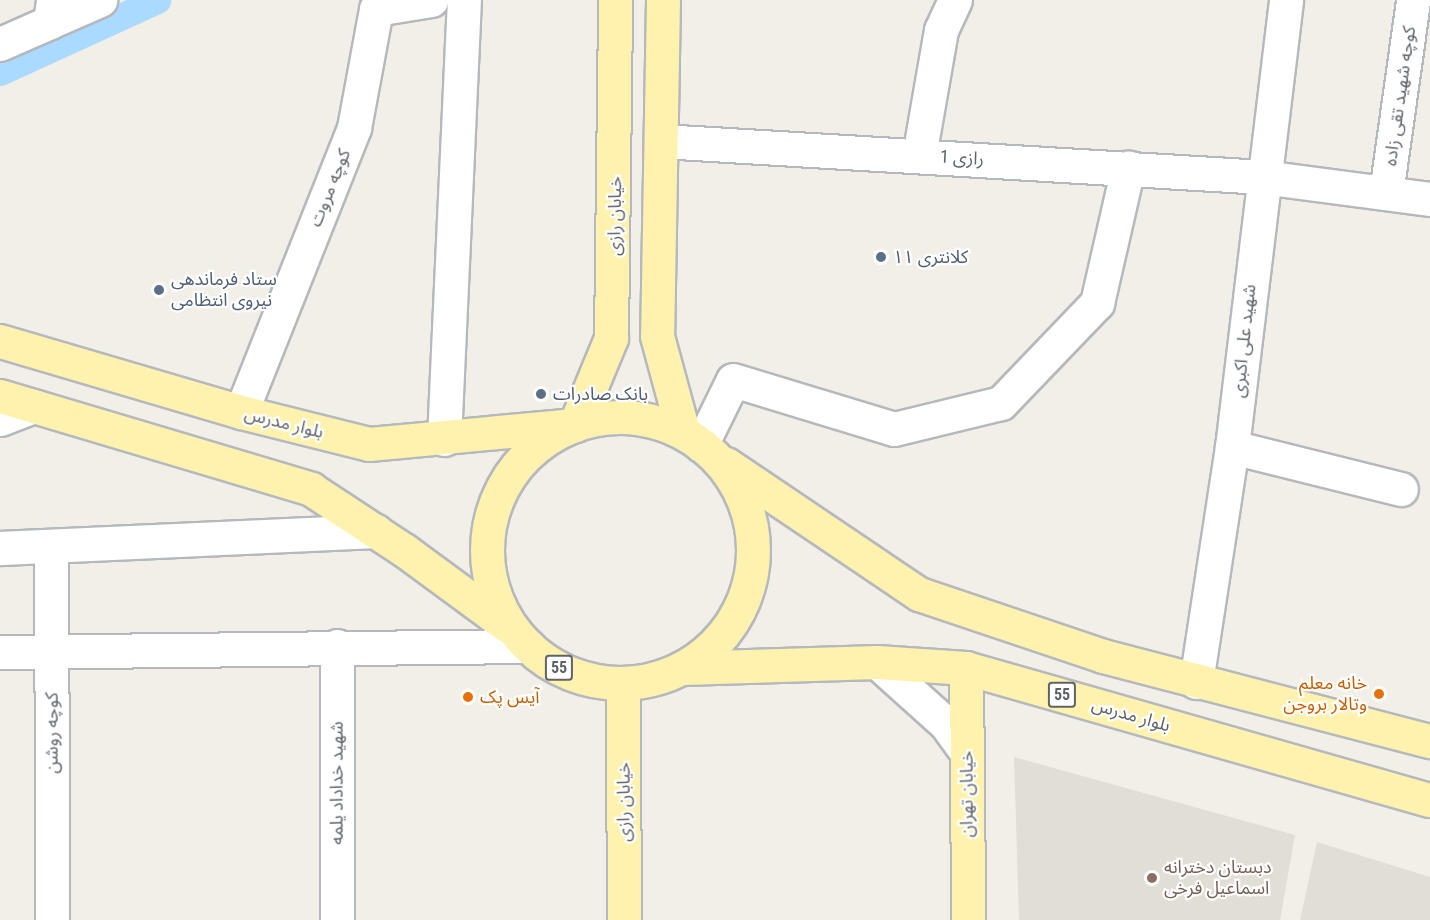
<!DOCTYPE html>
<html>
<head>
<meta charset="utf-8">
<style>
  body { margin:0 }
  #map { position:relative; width:1430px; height:920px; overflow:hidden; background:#f1efe8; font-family:"Roboto Condensed","Noto Sans Arabic",sans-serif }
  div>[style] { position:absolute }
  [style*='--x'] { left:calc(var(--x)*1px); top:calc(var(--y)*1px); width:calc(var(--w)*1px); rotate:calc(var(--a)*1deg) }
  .education>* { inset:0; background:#e1ded6 }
  .canal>* { height:27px; margin:-13.5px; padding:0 13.5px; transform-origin:13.5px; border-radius:13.5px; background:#aadaff }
  .roads { filter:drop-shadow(2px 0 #b5b8bc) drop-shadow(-2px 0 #b5b8bc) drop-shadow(0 2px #b5b8bc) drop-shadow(0 -2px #b5b8bc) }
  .minor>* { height:33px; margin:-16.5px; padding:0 16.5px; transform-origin:16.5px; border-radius:16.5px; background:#fff }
  .major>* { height:33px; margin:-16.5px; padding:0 16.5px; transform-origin:16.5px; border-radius:16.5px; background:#fff2af }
  .major>.ring { margin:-16.5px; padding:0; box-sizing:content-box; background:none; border:33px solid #fff2af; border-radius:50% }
  .dots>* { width:16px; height:16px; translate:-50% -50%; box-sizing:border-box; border:3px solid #fff; border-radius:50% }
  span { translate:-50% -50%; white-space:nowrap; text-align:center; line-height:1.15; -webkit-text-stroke:4.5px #fff; paint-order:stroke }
  .shield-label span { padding:2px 4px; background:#fff; border:2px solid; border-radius:4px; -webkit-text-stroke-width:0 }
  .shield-label { font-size:16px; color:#5f6368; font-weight:700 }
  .street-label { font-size:18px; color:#5f6368 }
  .service-label { font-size:18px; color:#4e5e75 }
  .left { translate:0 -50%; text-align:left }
  .food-label { font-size:18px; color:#c56008 }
  .right { translate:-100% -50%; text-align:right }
  .education-label { font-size:18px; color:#785e54 }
</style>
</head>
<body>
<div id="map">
  <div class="education">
    <i style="clip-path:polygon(1014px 757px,1295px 835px,1280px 920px,1019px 920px)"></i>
    <i style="clip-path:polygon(1317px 842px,1430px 877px,1430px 920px,1300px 920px)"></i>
  </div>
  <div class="canal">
    <i style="--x:0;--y:72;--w:173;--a:-24.6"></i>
  </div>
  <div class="roads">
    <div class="minor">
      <i style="--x:50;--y:22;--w:55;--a:-23.7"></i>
      <i style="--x:0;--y:44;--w:55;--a:-23.7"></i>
      <i style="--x:50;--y:22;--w:22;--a:-82"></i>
      <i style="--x:661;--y:141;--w:603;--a:3.42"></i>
      <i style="--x:1263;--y:177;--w:168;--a:7.5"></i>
      <i style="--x:919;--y:156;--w:128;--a:-80.1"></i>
      <i style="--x:941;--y:30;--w:33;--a:-65"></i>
      <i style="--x:1386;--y:193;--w:195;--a:-82"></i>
      <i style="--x:241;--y:412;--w:306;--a:-68.3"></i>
      <i style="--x:354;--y:128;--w:121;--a:-79.5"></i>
      <i style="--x:376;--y:9;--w:56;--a:-9.3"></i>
      <i style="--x:0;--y:419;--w:36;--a:-21"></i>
      <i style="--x:444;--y:439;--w:439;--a:-87.4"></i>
      <i style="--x:701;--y:445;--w:72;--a:-63.8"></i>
      <i style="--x:733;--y:380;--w:168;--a:16.9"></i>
      <i style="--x:894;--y:429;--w:110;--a:-13.7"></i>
      <i style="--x:1001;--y:403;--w:139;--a:-46.2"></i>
      <i style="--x:1097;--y:303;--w:139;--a:-77.1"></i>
      <i style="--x:1232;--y:447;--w:174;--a:14"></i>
      <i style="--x:51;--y:546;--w:374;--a:89.8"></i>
      <i style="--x:0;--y:548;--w:376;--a:-2.6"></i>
      <i style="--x:337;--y:646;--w:274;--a:90"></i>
      <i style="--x:0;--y:652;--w:528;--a:-0.65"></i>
      <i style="--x:877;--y:662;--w:93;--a:41.9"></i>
      <i style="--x:946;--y:724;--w:34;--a:54"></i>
      <i style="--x:1196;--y:682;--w:238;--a:-81.3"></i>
      <i style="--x:1232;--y:447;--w:450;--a:-83.1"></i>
    </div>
    <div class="major">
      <i style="--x:663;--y:0;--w:336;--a:91"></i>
      <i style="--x:657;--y:336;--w:95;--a:74.8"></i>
      <i style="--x:0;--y:341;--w:251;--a:16.4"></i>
      <i style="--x:241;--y:412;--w:132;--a:14"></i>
      <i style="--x:369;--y:444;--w:207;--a:-5.3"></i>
      <i style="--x:575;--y:425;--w:94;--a:-67.5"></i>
      <i style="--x:611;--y:338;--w:338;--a:-89.3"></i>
      <i style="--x:0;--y:396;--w:325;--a:16.6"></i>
      <i style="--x:311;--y:489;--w:111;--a:33.3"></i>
      <i style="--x:404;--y:550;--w:127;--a:36.3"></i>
      <i class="ring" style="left:487px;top:417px;width:233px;height:233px"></i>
      <i style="--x:726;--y:464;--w:233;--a:34"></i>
      <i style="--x:919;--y:594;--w:194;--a:18.6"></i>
      <i style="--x:1103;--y:656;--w:338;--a:14.6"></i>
      <i style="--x:683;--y:668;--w:194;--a:-1.8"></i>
      <i style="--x:877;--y:662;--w:89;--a:3.9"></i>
      <i style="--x:966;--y:668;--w:482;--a:15.9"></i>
      <i style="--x:966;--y:668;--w:252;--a:89.5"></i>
      <i style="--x:623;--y:684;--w:236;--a:89.8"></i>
    </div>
  </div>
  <div class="dots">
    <i style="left:881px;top:257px;background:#5c6f8a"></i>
    <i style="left:159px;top:290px;background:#5c6f8a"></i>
    <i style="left:541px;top:394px;background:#5c6f8a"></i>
    <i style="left:1379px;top:694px;background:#e8710a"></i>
    <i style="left:468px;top:697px;background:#e8710a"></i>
    <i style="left:1152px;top:878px;background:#8d6e63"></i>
  </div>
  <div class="shield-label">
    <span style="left:559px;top:668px">55</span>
    <span style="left:1062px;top:695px">55</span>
  </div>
  <div class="street-label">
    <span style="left:1400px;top:96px;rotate:-82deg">کوچه شهید تقی زاده</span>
    <span style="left:962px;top:158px;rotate:3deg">رازی 1</span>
    <span style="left:330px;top:188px;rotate:-68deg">کوچه مروت</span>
    <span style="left:615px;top:216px;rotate:-89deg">خیابان رازی</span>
    <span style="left:1244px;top:341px;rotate:-84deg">شهید علی اکبری</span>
    <span style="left:284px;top:423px;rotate:14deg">بلوار مدرس</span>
    <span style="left:1131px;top:715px;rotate:16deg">بلوار مدرس</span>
    <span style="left:52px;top:733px;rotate:-90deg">کوچه روشن</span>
    <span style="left:337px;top:783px;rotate:-90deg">شهید خداداد یلمه</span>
    <span style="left:967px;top:794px;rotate:-90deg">خیابان تهران</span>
    <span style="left:624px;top:802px;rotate:-90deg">خیابان رازی</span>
  </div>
  <div class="service-label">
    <span class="left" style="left:893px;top:257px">کلانتری ۱۱</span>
    <span class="left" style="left:171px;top:290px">ستاد فرماندهی<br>نیروی انتظامی</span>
    <span class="left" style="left:553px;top:394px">بانک صادرات</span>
  </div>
  <div class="food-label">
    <span class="right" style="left:1367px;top:694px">خانه معلم<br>وتالار بروجن</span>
    <span class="left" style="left:480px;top:697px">آیس پک</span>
  </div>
  <div class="education-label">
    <span class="left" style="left:1164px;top:878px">دبستان دخترانه<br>اسماعیل فرخی</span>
  </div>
</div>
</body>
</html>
